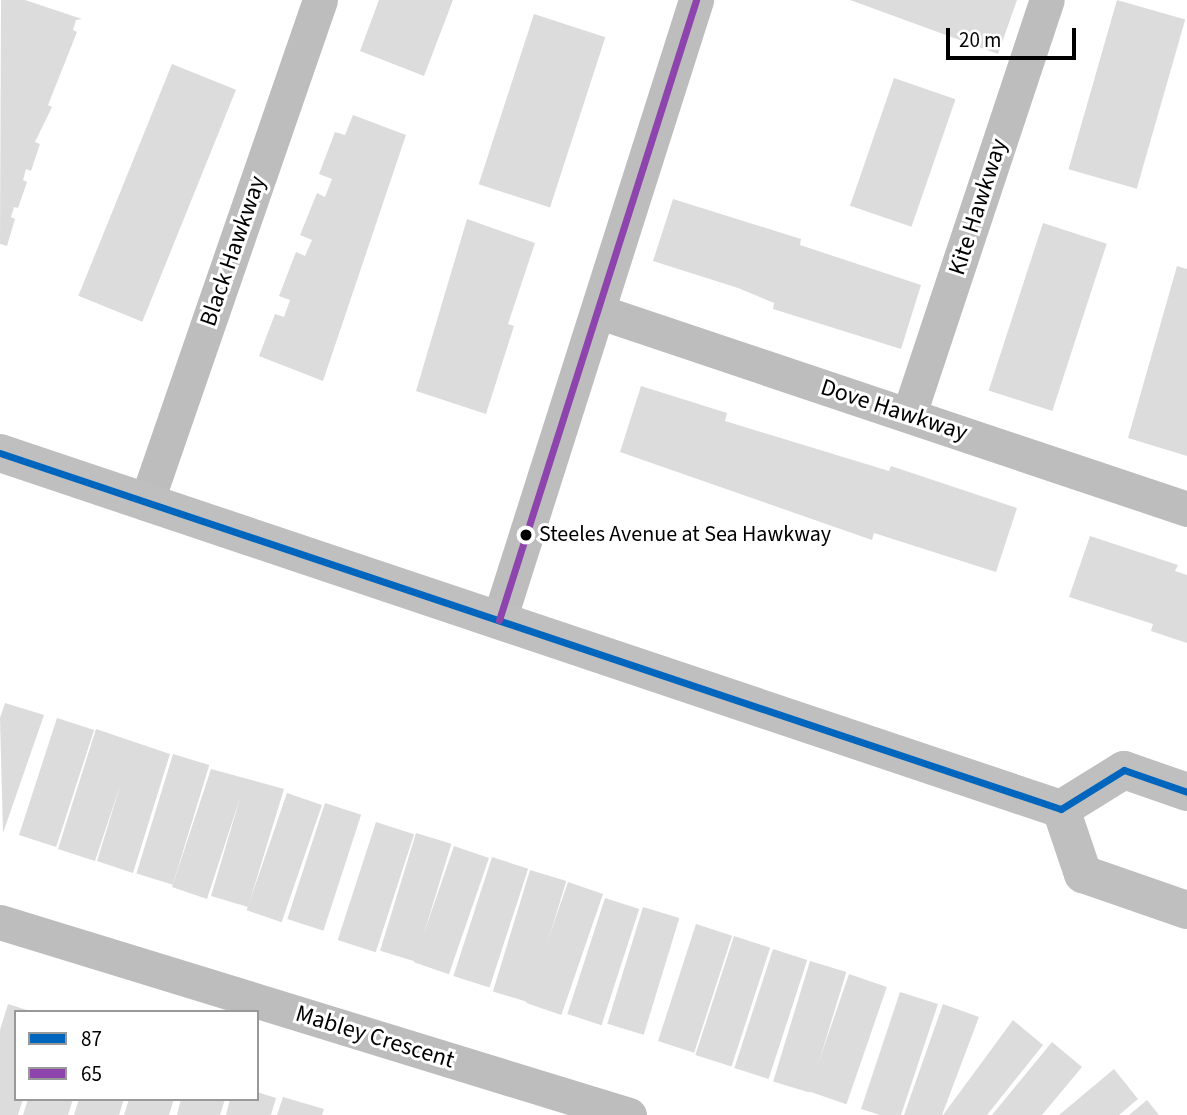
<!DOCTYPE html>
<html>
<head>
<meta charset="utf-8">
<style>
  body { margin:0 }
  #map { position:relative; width:1187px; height:1115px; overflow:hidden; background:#fff; font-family:"Source Sans 3",sans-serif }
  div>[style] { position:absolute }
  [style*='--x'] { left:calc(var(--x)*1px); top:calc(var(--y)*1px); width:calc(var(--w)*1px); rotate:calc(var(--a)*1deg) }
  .building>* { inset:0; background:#dcdcdc; transform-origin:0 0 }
  .street>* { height:35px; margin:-17.5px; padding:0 17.5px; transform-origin:17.5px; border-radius:17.5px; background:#bdbdbd }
  .secondary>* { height:38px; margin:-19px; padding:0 19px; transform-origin:19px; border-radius:19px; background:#bfbfbf }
  .bus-1>* { height:7px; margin:-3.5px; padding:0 3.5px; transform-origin:3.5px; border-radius:3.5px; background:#0065bd }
  .bus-2>* { height:7px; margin:-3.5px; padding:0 3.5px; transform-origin:3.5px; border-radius:3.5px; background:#8e44ad }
  .dots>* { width:19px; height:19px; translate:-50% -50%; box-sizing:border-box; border:4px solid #fff; border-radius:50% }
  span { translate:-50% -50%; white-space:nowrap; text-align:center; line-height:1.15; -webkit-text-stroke:6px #fff; paint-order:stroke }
  .bus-label { font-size:22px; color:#000 }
  .left { translate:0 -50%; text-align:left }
  .street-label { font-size:24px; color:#000 }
  .legend { position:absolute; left:14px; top:1010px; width:245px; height:91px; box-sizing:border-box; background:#fff; border:2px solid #999; margin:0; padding:9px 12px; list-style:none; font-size:21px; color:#000 }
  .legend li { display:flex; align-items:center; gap:14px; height:35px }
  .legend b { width:35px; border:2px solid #999 }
  .scale { position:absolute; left:946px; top:28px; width:130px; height:32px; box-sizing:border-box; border:4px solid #000; border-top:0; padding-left:9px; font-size:21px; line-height:24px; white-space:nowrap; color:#000; -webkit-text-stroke:5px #fff; paint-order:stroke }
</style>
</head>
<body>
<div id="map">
  <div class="building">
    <i style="clip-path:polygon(1px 0,25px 0,82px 19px,76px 20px,73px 30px,77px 32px,48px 105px,52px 107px,35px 142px,40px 144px,31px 171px,26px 169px,23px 180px,27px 182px,18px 208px,14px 207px,11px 217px,15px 219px,7px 246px,0 244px)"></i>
    <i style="clip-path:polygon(379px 0,453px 0,424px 76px,360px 51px)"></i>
    <i style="clip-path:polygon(850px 0,1017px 0,998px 54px)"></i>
    <i style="left:1117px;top:0;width:71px;height:176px;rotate:16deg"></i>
    <i style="left:534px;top:14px;width:75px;height:179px;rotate:18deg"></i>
    <i style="left:172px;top:64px;width:69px;height:250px;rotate:22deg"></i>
    <i style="left:894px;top:78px;width:65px;height:135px;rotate:19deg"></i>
    <i style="clip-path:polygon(353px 115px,406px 135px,323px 381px,259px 356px,275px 314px,284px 317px,290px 300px,279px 296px,296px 252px,305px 256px,312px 240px,300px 235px,317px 193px,325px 197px,332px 179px,319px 174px,335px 132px,345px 135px)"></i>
    <i style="clip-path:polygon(673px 199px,801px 239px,800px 245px,921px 285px,901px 349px,773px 309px,774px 303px,738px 288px,653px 261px)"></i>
    <i style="clip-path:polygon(467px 219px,535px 243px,508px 324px,514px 326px,486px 414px,416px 391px)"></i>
    <i style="left:1043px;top:223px;width:67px;height:176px;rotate:18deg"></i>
    <i style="clip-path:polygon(1177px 266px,1187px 269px,1187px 456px,1128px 438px)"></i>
    <i style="clip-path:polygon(641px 386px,727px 413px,725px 421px,889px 471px,891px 466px,1017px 508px,996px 572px,874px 533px,872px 540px,620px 452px)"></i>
    <i style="clip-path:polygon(1090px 536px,1178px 565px,1175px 571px,1187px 575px,1187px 643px,1151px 631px,1153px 624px,1069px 597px)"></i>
    <i style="clip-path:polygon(5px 703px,44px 715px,3px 833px,0 718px)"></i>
    <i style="left:57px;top:718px;width:39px;height:123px;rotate:18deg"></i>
    <i style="clip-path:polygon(96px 729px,170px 754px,133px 873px,97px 861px,121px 783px,95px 861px,58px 849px)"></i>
    <i style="left:173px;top:754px;width:38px;height:125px;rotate:17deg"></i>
    <i style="clip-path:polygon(211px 769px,284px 789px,248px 907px,211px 896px,241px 795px,207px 899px,172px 887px)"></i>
    <i style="left:287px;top:793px;width:37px;height:124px;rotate:19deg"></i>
    <i style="left:325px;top:803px;width:38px;height:122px;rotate:18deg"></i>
    <i style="left:376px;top:822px;width:40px;height:124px;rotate:18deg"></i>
    <i style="left:416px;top:833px;width:37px;height:123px;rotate:17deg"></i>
    <i style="left:454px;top:846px;width:37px;height:123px;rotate:19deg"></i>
    <i style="left:492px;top:857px;width:38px;height:125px;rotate:18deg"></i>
    <i style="left:530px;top:870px;width:38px;height:127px;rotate:17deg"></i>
    <i style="left:568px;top:882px;width:37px;height:128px;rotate:19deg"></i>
    <i style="left:605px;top:898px;width:36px;height:122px;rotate:18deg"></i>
    <i style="left:643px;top:907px;width:38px;height:122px;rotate:17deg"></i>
    <i style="left:696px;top:924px;width:38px;height:123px;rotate:18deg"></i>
    <i style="left:734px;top:936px;width:38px;height:125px;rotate:18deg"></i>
    <i style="left:773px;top:949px;width:36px;height:125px;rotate:18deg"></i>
    <i style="left:810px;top:961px;width:38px;height:126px;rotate:17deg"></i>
    <i style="left:849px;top:974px;width:40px;height:124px;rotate:19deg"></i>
    <i style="clip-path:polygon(900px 992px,938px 1004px,901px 1115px,880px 1115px,861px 1109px)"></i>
    <i style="clip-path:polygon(8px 1004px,30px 1011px,16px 1012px,16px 1099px,23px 1099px,18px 1115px,0 1115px,0 1030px)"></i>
    <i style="clip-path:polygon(943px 1004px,979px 1017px,942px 1115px,904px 1115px)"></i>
    <i style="clip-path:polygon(1013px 1020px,1043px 1045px,987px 1115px,943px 1115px)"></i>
    <i style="clip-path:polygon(1052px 1042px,1082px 1067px,1042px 1115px,992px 1115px)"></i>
    <i style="clip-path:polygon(1114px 1069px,1138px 1099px,1119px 1115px,1059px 1115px)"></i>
    <i style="clip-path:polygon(257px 1092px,276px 1098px,271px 1115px,226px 1115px,230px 1099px,257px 1099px)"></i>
    <i style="clip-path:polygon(283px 1097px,324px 1109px,322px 1115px,277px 1115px)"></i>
    <i style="clip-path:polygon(28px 1099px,73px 1099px,68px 1115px,23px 1115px)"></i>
    <i style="clip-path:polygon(79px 1099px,124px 1099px,119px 1115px,74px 1115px)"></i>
    <i style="clip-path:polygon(129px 1099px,174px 1099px,169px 1115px,124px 1115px)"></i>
    <i style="clip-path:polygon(181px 1099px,225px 1099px,220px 1115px,177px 1115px)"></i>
    <i style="clip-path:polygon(1147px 1100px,1159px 1115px,1129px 1115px)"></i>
  </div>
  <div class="street">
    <i style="--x:600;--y:312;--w:619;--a:18.55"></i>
    <i style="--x:909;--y:414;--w:436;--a:-71.6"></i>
    <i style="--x:146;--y:503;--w:532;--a:-70.92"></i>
    <i style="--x:499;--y:620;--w:651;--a:-72.37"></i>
    <i style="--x:0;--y:922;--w:658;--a:17.06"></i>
  </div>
  <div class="secondary">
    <i style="--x:0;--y:453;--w:1119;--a:18.55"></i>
    <i style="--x:1061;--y:809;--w:74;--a:-31.8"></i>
    <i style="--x:1124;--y:770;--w:67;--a:19.2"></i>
    <i style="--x:1061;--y:809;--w:69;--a:71.3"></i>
    <i style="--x:1083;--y:874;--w:110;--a:19.1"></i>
  </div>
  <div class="bus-1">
    <i style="--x:0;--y:453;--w:1119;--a:18.55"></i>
    <i style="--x:1061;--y:809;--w:74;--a:-31.8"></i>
    <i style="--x:1124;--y:770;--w:67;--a:19.2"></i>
  </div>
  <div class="bus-2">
    <i style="--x:499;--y:620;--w:651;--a:-72.37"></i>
  </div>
  <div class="dots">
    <i style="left:526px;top:535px;background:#000"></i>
  </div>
  <div class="bus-label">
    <span class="left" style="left:539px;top:535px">Steeles Avenue at Sea Hawkway</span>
  </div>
  <div class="street-label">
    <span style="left:978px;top:207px;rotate:-72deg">Kite Hawkway</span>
    <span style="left:233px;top:251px;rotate:-71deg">Black Hawkway</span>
    <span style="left:894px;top:410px;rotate:18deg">Dove Hawkway</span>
    <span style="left:375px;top:1037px;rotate:17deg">Mabley Crescent</span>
  </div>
  <ul class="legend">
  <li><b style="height:9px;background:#0065bd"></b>87</li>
  <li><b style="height:9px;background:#8e44ad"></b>65</li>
  </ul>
  <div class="scale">20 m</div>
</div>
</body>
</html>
